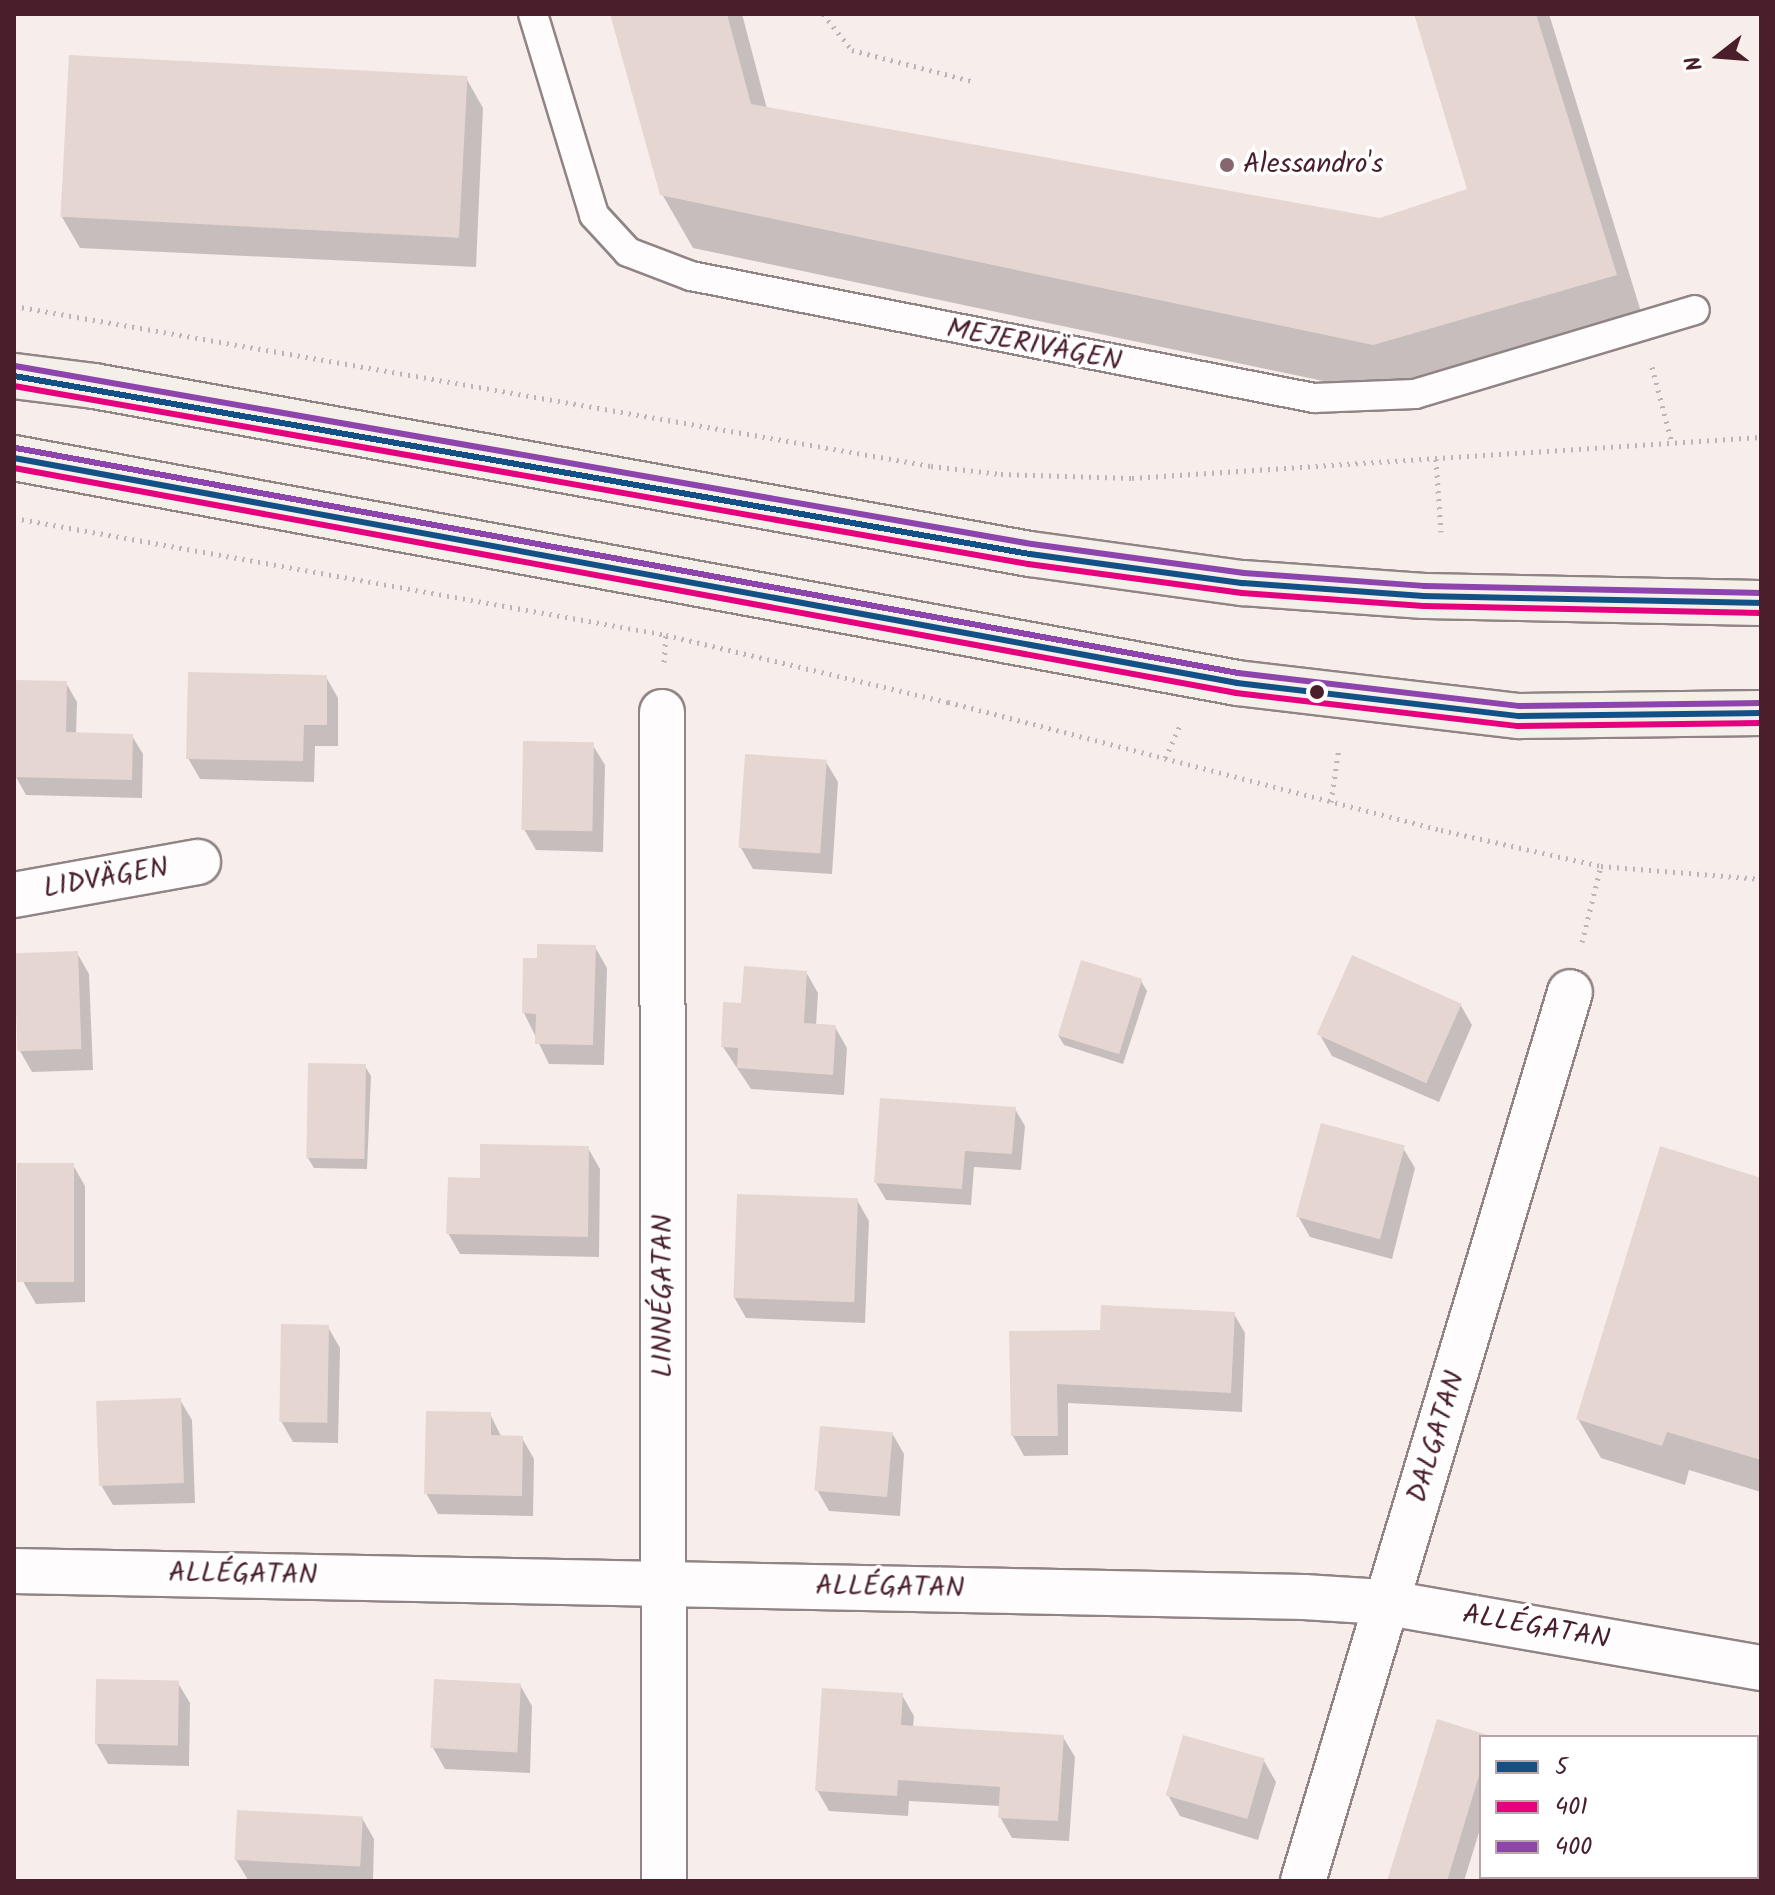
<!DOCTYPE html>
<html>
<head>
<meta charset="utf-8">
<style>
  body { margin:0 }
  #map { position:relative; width:1775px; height:1895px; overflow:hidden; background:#f7eeeb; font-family:Kalam,sans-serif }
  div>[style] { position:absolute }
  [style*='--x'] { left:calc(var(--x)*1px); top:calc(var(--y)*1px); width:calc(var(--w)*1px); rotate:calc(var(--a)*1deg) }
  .shadow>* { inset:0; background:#0003; transform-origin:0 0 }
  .building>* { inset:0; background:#e6d6d2; transform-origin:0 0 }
  .path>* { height:5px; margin-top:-2.5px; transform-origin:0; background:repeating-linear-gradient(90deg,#bcb5b6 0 2px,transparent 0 8px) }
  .roads { filter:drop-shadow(2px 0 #908485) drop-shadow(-2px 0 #908485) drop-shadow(0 2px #908485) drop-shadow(0 -2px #908485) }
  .service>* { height:28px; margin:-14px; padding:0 14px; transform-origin:14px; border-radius:14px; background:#fefcfc }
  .minor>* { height:44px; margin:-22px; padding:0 22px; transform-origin:22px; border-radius:22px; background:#fefcfc }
  .primary>* { height:44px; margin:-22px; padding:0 22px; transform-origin:22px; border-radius:22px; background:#f4efe8 }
  .bus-1>* { height:6px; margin:-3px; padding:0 3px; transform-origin:3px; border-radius:3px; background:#135086 }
  .bus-2>* { height:6px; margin:-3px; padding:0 3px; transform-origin:3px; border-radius:3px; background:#e5007d }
  .bus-3>* { height:6px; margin:-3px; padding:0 3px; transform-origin:3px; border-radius:3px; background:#8e44ad }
  .dots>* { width:22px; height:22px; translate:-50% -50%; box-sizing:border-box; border:4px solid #fff; border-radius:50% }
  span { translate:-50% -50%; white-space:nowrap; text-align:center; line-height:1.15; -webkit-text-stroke:7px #fff; paint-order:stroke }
  .poi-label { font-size:28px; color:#4a1f2b }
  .left { translate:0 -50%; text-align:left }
  .street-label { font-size:28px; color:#4a1f2b }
  .frame { position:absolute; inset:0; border:16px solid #4a1f2b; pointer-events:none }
  .legend { position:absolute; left:1479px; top:1735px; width:280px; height:144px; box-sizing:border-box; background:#fff; border:2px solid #b7a5aa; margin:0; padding:10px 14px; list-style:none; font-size:24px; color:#4a1f2b }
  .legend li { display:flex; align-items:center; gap:16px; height:40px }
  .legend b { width:40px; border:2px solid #b7a5aa }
  .north { position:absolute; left:1679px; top:16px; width:80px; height:80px; -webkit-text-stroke:6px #fff; paint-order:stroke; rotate:253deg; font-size:22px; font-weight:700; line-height:32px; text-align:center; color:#4a1f2b }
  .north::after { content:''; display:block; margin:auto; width:28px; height:36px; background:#4a1f2b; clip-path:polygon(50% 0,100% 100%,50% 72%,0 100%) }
</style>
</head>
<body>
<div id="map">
  <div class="shadow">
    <i style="clip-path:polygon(613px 14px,742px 14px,767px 109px,1380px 220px,1469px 190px,1416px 14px,1549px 14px,1646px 328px,1404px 398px,693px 248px,662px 194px)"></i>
    <i style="clip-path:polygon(466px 78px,483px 108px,476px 267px,80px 248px,62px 217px)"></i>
    <i style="clip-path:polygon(326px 677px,338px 698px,338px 746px,315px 746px,314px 782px,200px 779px,188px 758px)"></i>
    <i style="clip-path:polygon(66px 683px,77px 702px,76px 735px,132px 736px,143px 754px,142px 798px,26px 795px,16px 777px)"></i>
    <i style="clip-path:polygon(592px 744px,605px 765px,603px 852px,536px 850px,524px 829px)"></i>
    <i style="clip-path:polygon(826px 762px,838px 782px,832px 874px,753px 869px,741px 848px)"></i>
    <i style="clip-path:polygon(595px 947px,607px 968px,604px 1065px,549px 1064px,524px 1013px)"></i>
    <i style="clip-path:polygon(77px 953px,89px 974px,93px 1070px,32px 1072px,20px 1051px)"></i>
    <i style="clip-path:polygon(806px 972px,818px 993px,816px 1026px,835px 1027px,847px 1048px,844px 1095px,751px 1089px,723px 1047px)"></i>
    <i style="clip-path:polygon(1141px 981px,1147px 991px,1123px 1064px,1064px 1045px,1058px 1035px)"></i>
    <i style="clip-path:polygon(1460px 1004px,1472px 1025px,1439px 1102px,1332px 1056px,1320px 1035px)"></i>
    <i style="clip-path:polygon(365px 1066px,371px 1076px,367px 1169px,314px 1168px,308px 1158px)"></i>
    <i style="clip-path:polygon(1015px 1109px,1025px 1126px,1021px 1170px,974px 1167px,971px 1205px,886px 1200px,876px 1183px)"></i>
    <i style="clip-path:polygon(588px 1148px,600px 1169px,599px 1257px,460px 1254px,448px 1233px,482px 1180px)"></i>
    <i style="clip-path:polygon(1403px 1148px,1415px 1168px,1392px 1259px,1310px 1237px,1298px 1216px)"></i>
    <i style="clip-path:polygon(73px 1165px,85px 1186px,85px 1302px,36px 1304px,24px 1283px)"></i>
    <i style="clip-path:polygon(857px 1200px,869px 1221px,865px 1323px,746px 1318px,734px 1297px)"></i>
    <i style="clip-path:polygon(1761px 1202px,1761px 1492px,1689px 1470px,1685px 1485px,1601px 1458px,1578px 1419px)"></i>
    <i style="clip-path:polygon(1234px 1314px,1245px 1333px,1242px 1412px,1068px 1403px,1068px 1455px,1024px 1456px,1013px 1436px,1011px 1333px,1102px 1332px)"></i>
    <i style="clip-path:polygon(328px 1327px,340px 1348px,338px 1443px,293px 1442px,281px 1421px)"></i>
    <i style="clip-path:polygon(180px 1400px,192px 1420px,195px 1503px,113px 1505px,101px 1485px)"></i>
    <i style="clip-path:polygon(490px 1414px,502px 1438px,522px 1438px,534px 1459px,533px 1516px,438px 1514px,426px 1493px)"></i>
    <i style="clip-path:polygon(892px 1433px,904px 1454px,900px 1516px,829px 1511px,817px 1490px)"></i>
    <i style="clip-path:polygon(178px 1683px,190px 1703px,189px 1766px,108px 1764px,96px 1743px)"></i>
    <i style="clip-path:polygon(520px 1685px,532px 1706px,530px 1773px,445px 1769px,433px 1748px)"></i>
    <i style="clip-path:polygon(902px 1695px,914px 1716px,913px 1727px,1063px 1737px,1075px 1757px,1069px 1841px,1012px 1838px,1000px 1817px,1001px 1806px,909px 1801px,908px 1816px,829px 1811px,817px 1790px)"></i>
    <i style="clip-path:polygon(1438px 1722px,1488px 1737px,1481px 1737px,1481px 1826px,1464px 1881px,1391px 1881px)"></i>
    <i style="clip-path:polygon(1264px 1761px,1276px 1782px,1258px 1840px,1180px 1816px,1168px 1795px)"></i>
    <i style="clip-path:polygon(362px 1818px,374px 1839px,373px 1881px,248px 1880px,236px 1860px)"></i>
    <i style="left:1565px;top:1877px;width:73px;height:4px"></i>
  </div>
  <div class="building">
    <i style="clip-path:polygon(610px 14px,727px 14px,751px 104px,1380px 218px,1467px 189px,1414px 14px,1536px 14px,1617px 275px,1373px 345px,660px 195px)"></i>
    <i style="left:69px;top:55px;width:399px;height:162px;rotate:3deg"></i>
    <i style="clip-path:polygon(188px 672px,327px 675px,327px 725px,304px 725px,303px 761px,186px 759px)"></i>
    <i style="clip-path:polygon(15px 680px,67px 681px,66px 732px,133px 734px,132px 780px,14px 777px)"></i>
    <i style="left:523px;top:741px;width:71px;height:89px;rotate:1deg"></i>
    <i style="left:745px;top:754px;width:82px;height:94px;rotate:4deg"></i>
    <i style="clip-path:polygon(537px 944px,596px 945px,593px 1045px,535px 1044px,536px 1014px,522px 1013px,523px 958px,537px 958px)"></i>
    <i style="left:78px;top:951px;width:98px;height:64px;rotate:88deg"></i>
    <i style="left:1352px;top:955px;width:120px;height:87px;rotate:24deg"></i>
    <i style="left:1081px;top:960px;width:64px;height:79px;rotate:17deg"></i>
    <i style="clip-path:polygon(744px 966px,807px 971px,804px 1023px,836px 1025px,833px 1075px,737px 1068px,738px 1048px,721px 1047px,723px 1002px,741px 1003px)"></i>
    <i style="left:308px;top:1063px;width:58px;height:95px;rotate:1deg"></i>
    <i style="clip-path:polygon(880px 1098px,1016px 1107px,1012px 1154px,965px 1151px,962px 1189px,874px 1183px)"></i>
    <i style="left:1321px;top:1123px;width:87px;height:97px;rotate:15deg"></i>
    <i style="clip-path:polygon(480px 1144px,589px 1146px,588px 1237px,446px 1234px,448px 1177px,480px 1178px)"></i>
    <i style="clip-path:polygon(1660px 1146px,1761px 1178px,1761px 1460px,1667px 1432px,1662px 1446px,1576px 1419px)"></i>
    <i style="left:74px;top:1163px;width:119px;height:57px;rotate:90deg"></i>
    <i style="left:737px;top:1194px;width:121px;height:104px;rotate:2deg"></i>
    <i style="clip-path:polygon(1101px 1305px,1235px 1312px,1231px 1393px,1057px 1384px,1058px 1436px,1011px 1436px,1009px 1331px,1100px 1330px)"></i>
    <i style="left:281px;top:1324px;width:48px;height:98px;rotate:1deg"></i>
    <i style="left:181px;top:1398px;width:85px;height:85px;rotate:88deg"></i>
    <i style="clip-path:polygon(426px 1411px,491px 1412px,491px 1435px,523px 1436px,522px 1496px,424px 1494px)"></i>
    <i style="left:820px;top:1426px;width:73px;height:65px;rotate:5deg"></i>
    <i style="left:96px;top:1679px;width:83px;height:65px;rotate:1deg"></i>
    <i style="left:434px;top:1679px;width:87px;height:69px;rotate:3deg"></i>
    <i style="clip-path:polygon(822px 1688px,903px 1693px,901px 1725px,1064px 1735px,1058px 1821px,998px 1818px,1000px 1787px,898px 1780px,897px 1796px,815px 1791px)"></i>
    <i style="clip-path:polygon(1437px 1719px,1491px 1736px,1481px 1737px,1481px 1769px,1447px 1881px,1387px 1881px)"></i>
    <i style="left:1183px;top:1735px;width:85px;height:63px;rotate:16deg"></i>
    <i style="left:237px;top:1810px;width:126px;height:50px;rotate:3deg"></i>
  </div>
  <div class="path">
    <i style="--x:823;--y:14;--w:46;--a:51.1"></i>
    <i style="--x:852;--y:50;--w:124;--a:14.5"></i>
    <i style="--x:14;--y:306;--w:931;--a:9.9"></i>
    <i style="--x:931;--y:466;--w:70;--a:6.5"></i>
    <i style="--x:1001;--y:474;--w:131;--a:1.7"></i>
    <i style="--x:1132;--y:478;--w:630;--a:-3.73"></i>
    <i style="--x:1652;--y:367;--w:79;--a:75.3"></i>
    <i style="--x:1436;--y:459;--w:73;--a:86.1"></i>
    <i style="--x:14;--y:518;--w:662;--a:10.17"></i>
    <i style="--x:666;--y:635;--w:290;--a:13.4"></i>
    <i style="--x:948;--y:702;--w:509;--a:14.55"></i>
    <i style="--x:1441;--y:830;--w:164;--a:12.7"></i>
    <i style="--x:1601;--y:866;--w:161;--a:4.6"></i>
    <i style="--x:664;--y:662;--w:27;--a:-86"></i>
    <i style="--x:1165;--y:758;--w:38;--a:-65"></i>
    <i style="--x:1331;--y:802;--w:56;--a:-81.7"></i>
    <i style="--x:1582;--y:942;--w:78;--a:-76"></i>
  </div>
  <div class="roads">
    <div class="service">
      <i style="--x:533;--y:14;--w:210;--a:73.1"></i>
      <i style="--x:594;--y:215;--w:50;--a:47.4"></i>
      <i style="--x:628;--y:252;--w:67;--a:20.9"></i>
      <i style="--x:691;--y:276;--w:635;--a:11.08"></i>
      <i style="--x:1314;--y:398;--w:101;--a:-2.3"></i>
      <i style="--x:1415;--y:394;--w:292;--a:-16.7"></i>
    </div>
    <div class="minor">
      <i style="--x:662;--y:712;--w:1169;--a:89.9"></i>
      <i style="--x:14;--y:895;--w:187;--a:-10.2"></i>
      <i style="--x:14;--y:1571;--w:1290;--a:1.15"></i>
      <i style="--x:1304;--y:1597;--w:79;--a:3.6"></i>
      <i style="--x:1383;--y:1602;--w:384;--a:9.9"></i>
      <i style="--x:1303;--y:1881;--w:928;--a:-73.28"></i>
    </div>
    <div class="primary">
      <i style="--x:14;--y:376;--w:81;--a:7.1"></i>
      <i style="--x:94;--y:386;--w:951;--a:10.18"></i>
      <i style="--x:1030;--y:554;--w:215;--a:7.8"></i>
      <i style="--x:1243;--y:583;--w:181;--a:4.1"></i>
      <i style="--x:1424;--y:596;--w:337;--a:1.2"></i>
      <i style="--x:14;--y:458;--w:1244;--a:10.42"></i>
      <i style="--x:1237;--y:683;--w:284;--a:6.7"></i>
      <i style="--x:1519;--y:716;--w:242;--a:-0.7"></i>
    </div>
  </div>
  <div class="bus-1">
    <i style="--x:14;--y:376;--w:1031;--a:9.94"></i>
    <i style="--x:1030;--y:554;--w:215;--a:7.8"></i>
    <i style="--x:1243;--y:583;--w:181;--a:4.1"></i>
    <i style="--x:1424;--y:596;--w:337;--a:1.2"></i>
    <i style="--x:14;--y:458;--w:1244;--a:10.42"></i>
    <i style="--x:1237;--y:683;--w:284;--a:6.7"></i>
    <i style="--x:1519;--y:716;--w:242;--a:-0.7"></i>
  </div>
  <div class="bus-2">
    <i style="--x:14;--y:386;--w:1030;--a:9.96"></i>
    <i style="--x:1028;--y:564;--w:216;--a:7.7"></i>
    <i style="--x:1242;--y:593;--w:182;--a:4.1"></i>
    <i style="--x:1424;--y:606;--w:337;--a:1.2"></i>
    <i style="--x:14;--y:468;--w:1243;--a:10.43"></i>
    <i style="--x:1236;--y:693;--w:284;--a:6.7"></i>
    <i style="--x:1518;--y:726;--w:243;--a:-0.7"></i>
  </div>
  <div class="bus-3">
    <i style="--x:15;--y:366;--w:1032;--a:9.93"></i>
    <i style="--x:1032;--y:544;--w:214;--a:7.8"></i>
    <i style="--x:1244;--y:573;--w:180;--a:4.1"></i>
    <i style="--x:1424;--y:586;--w:337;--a:1.2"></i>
    <i style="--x:16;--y:448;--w:1243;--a:10.43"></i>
    <i style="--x:1238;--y:673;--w:284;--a:6.7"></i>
    <i style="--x:1520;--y:706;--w:241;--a:-0.7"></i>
  </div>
  <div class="dots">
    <i style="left:1227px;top:165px;background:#87676e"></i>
    <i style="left:1317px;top:692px;background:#4a1f2b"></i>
  </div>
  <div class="poi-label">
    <span class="left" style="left:1243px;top:165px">Alessandro's</span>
  </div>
  <div class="street-label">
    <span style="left:1034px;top:346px;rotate:11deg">MEJERIVÄGEN</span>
    <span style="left:106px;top:879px;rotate:-10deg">LIDVÄGEN</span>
    <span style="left:664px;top:1296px;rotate:-90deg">LINNÉGATAN</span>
    <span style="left:1437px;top:1437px;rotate:-73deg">DALGATAN</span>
    <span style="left:243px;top:1575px;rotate:1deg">ALLÉGATAN</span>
    <span style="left:890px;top:1588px;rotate:1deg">ALLÉGATAN</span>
    <span style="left:1536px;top:1628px;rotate:10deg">ALLÉGATAN</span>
  </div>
  <div class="frame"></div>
  <ul class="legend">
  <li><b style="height:10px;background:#135086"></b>5</li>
  <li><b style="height:10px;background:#e5007d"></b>401</li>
  <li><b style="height:10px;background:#8e44ad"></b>400</li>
  </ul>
  <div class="north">N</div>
</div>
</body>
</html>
